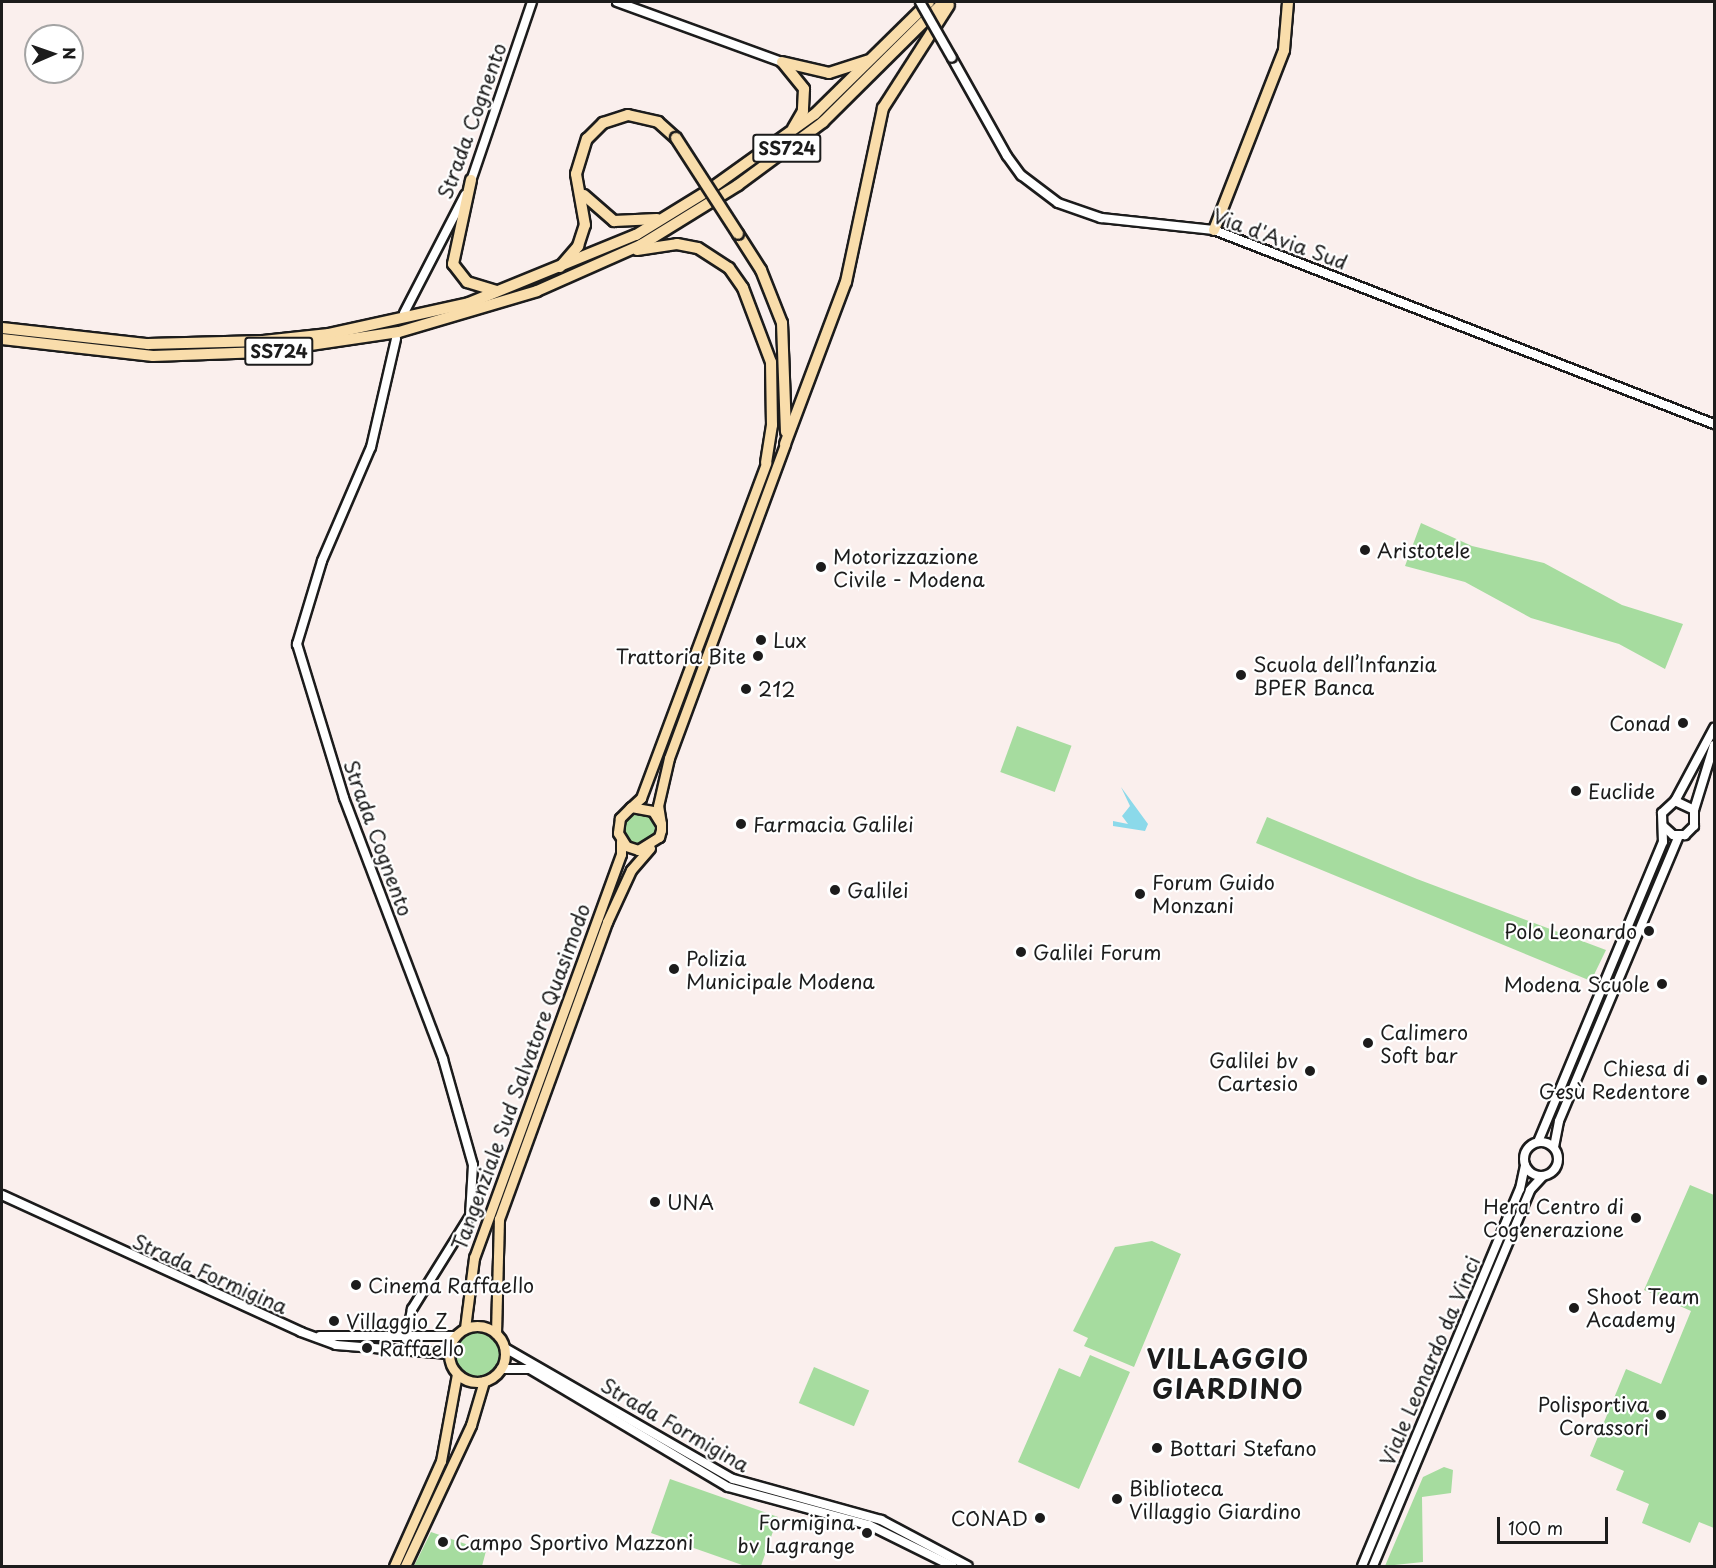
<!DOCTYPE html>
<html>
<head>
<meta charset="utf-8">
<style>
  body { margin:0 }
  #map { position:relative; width:1716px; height:1568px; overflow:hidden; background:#faefed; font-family:"Playpen Sans",sans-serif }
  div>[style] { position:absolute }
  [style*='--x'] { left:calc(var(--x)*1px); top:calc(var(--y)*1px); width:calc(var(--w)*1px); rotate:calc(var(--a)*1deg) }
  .green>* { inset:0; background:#a6dc9f; transform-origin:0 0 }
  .round { border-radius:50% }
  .water>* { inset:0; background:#8bd9ea }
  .roads { filter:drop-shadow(2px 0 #1c1c1c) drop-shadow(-2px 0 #1c1c1c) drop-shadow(0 2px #1c1c1c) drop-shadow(0 -2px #1c1c1c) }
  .minor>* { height:8px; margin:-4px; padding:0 4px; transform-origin:4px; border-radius:4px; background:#fff }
  .minor>.ring { margin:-4px; padding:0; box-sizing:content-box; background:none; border:8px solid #fff; border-radius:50% }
  .major>* { height:9px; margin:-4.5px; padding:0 4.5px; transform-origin:4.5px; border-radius:4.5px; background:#f9ddab }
  .major>.ring { margin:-4.5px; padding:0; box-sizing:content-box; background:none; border:9px solid #f9ddab; border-radius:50% }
  .highway>* { height:10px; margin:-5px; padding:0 5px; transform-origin:5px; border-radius:5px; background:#f9ddab }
  .bridges { filter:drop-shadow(2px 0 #1c1c1c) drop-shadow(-2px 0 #1c1c1c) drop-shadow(0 2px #1c1c1c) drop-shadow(0 -2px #1c1c1c) }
  .minor-bridge>* { height:8px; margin:-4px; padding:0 4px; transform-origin:4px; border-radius:4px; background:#fff }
  .highway-bridge>* { height:10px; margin:-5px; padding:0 5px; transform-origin:5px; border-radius:5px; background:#f9ddab }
  .dots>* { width:16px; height:16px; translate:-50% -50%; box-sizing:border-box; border:3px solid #fff; border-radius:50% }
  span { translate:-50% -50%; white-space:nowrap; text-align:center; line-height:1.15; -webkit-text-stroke:4.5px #fff; paint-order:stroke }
  .shield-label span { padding:2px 4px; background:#fff; border:2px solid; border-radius:4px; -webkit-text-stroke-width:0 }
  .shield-label { font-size:18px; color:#1c1c1c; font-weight:700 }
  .street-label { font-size:20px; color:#1c1c1c }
  .poi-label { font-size:20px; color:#1c1c1c }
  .left { translate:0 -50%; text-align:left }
  .right { translate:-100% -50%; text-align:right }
  .district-label { font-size:26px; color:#1c1c1c; font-weight:700; letter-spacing:1.5px }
  .frame { position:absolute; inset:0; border:3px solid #1c1c1c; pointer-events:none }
  .north { position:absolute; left:24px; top:24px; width:60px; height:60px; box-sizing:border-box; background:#fff; border:2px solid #a4a4a4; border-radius:50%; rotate:88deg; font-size:16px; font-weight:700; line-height:24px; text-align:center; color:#1c1c1c }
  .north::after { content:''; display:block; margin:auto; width:21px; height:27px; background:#1c1c1c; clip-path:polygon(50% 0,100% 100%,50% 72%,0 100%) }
  .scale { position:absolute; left:1497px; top:1517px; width:111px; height:27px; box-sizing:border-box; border:3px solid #1c1c1c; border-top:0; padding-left:8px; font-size:18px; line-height:21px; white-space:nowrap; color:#1c1c1c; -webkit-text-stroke:4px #fff; paint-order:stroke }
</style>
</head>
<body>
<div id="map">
  <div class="green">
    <i style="clip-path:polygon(1421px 523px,1472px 546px,1544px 563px,1622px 605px,1683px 624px,1665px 669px,1619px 644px,1531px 618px,1465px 582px,1405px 566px)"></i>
    <i style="left:1017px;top:726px;width:58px;height:49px;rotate:20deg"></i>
    <i class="round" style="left:623px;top:812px;width:32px;height:32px"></i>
    <i style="clip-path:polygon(1267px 817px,1417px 879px,1606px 950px,1591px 981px,1256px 843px)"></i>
    <i style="clip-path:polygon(1690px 1185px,1714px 1195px,1714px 1528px,1699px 1522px,1690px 1543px,1642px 1523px,1649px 1504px,1616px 1490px,1624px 1471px,1590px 1456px,1626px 1369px,1661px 1384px,1691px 1311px,1644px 1290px)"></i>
    <i style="clip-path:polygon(1152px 1241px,1181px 1254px,1134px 1367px,1084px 1346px,1088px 1338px,1073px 1331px,1115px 1247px)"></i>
    <i class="round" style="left:455px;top:1332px;width:44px;height:44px"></i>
    <i style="clip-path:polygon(1090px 1355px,1130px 1372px,1079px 1489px,1018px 1462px,1059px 1368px,1080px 1377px)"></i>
    <i style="left:814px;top:1367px;width:60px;height:39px;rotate:23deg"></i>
    <i style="clip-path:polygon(1444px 1467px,1453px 1470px,1451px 1493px,1422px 1497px,1423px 1562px,1385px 1566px,1423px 1477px)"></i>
    <i style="clip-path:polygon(670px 1479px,778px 1517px,761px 1566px,745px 1566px,651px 1533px)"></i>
    <i style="clip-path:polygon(431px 1532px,486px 1551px,482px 1566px,414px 1566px)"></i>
  </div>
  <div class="water">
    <i style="clip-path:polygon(1121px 787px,1148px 824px,1145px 831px,1113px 826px,1113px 821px,1128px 824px,1122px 816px,1130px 806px)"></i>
  </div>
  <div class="roads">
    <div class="minor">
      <i style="--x:617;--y:2;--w:176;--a:20"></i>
      <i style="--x:952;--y:58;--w:112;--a:60.7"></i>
      <i style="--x:1007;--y:156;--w:24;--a:54"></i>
      <i style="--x:1021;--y:175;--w:46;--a:37.1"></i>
      <i style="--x:1058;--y:203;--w:46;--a:19.2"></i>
      <i style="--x:1101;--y:218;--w:114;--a:6.1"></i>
      <i style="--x:1214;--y:230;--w:536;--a:21.21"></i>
      <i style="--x:470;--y:184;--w:192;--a:-71.2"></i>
      <i style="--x:404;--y:313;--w:133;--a:-62.7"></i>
      <i style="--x:396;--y:339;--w:111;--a:103"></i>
      <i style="--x:371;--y:447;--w:124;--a:113.3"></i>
      <i style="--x:322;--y:561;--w:87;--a:106.8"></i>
      <i style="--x:297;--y:644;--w:161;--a:73"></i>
      <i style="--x:344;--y:798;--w:279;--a:69.2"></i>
      <i style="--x:443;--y:1059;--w:110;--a:74.2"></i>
      <i style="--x:473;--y:1165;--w:51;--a:93.4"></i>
      <i style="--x:470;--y:1216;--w:110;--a:121.9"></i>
      <i style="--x:412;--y:1309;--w:31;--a:101"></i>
      <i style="--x:1675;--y:801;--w:83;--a:-61.9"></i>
      <i style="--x:1694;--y:810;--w:68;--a:-72.9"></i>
      <i class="ring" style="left:1524px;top:1142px;width:26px;height:26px"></i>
      <i style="--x:1538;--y:1142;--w:325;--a:-67.4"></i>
      <i style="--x:1663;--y:842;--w:29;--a:-92"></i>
      <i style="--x:1662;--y:813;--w:18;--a:-43"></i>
      <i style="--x:1675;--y:801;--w:21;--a:25"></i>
      <i style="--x:1694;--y:810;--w:16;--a:90"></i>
      <i style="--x:1694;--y:826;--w:13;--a:135"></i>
      <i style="--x:1685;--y:835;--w:12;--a:180"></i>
      <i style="--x:1673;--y:835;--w:13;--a:-138"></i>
      <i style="--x:1554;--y:1147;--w:26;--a:-79"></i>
      <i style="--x:1559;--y:1121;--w:309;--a:-67.2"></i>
      <i style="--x:2;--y:1195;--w:329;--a:24.6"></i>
      <i style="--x:301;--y:1332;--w:37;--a:20"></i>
      <i style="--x:336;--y:1345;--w:113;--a:4.6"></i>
      <i style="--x:320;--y:1336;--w:135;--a:0"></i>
      <i style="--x:505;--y:1348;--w:263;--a:29.9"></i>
      <i style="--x:733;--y:1479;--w:154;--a:15.5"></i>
      <i style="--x:881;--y:1520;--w:98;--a:27.9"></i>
      <i style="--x:501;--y:1369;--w:29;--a:0"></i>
      <i style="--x:530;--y:1369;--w:230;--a:30.8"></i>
      <i style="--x:728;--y:1487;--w:146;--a:15.1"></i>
      <i style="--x:869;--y:1525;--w:93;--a:26.3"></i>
      <i style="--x:1362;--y:1566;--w:409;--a:-67.3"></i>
      <i style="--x:1520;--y:1189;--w:24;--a:-78"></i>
      <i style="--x:1373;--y:1566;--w:407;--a:-67.3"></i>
      <i style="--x:1530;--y:1190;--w:18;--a:-47"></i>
    </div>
    <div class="major">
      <i style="--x:630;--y:808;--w:15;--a:-42"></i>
      <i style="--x:641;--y:798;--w:358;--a:-69.5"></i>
      <i style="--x:661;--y:824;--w:15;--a:-122"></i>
      <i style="--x:653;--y:811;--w:22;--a:-170"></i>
      <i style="--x:631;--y:807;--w:16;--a:135"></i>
      <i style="--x:620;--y:818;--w:15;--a:98"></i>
      <i style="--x:618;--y:833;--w:15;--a:58"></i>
      <i style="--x:626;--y:846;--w:13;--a:18"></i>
      <i style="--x:638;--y:850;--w:25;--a:-32"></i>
      <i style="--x:659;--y:837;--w:7;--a:-74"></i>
      <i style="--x:661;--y:830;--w:6;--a:-90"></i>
      <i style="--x:661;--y:824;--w:18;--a:-99"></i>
      <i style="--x:658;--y:806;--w:49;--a:-77.1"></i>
      <i style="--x:669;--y:758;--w:335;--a:-69.7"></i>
      <i class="ring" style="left:449px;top:1326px;width:47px;height:47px"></i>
      <i style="--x:465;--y:1328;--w:71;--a:-82.7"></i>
      <i style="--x:474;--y:1258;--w:430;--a:-70"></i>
      <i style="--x:621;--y:854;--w:13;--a:-90"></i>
      <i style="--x:496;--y:1333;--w:114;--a:-88.5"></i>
      <i style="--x:499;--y:1219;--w:316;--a:-70"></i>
      <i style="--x:607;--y:922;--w:57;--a:-65.2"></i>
      <i style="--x:631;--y:870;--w:29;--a:-49"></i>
      <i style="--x:394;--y:1566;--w:115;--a:-65.9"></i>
      <i style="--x:441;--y:1461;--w:88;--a:-79.6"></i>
      <i style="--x:405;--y:1566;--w:156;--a:-64.9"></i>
      <i style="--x:471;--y:1425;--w:46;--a:-73.5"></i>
    </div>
    <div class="highway">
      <i style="--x:782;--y:62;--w:48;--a:13.2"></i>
      <i style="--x:829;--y:73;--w:40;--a:-18"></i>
      <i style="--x:784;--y:64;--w:32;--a:51"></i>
      <i style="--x:804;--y:89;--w:22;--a:93"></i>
      <i style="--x:803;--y:111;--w:20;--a:120"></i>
      <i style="--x:471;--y:180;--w:86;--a:102.1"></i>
      <i style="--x:453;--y:264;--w:23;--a:52"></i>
      <i style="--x:467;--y:282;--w:31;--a:17"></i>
      <i style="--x:584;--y:195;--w:40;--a:41"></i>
      <i style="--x:614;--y:221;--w:43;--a:-2.7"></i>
      <i style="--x:1214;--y:230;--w:193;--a:-68.7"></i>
      <i style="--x:1284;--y:50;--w:48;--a:-85.2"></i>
      <i style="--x:738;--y:234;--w:43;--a:57.4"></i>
      <i style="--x:761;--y:270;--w:57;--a:68.4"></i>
      <i style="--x:782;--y:323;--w:109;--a:87.9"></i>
      <i style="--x:637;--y:250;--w:40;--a:-8.5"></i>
      <i style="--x:677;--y:244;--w:21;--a:11"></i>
      <i style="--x:698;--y:248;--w:37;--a:33"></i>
      <i style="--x:729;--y:268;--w:24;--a:55"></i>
      <i style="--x:743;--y:288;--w:79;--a:69.3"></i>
      <i style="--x:771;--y:362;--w:63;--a:89.1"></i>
      <i style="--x:772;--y:425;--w:38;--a:99"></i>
      <i style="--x:560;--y:267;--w:28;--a:-49"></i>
      <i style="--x:578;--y:246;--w:22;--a:-72"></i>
      <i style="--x:585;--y:225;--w:52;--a:-100"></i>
      <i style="--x:576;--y:174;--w:37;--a:-73"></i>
      <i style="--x:587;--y:139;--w:23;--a:-45"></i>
      <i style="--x:603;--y:123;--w:26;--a:-18"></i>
      <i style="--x:628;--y:115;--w:31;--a:13"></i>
      <i style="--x:658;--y:122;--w:24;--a:42"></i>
      <i style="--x:2;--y:328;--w:147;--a:6.3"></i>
      <i style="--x:148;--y:344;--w:115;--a:-1.5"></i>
      <i style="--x:263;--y:341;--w:66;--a:-6.1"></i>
      <i style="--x:329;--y:334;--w:143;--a:-12.5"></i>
      <i style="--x:469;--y:303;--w:180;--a:-22.2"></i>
      <i style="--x:636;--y:235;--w:82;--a:-31.6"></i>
      <i style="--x:706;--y:192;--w:134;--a:-35.6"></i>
      <i style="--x:815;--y:114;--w:160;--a:-44.5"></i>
      <i style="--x:2;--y:339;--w:152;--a:6.4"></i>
      <i style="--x:153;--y:356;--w:110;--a:-2.1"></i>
      <i style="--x:263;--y:352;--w:137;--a:-8.4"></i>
      <i style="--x:399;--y:332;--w:144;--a:-16.5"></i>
      <i style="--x:537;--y:291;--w:114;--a:-23.9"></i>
      <i style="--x:641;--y:245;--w:114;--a:-31.7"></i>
      <i style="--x:738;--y:185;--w:106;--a:-36.5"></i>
      <i style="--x:823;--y:122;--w:170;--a:-44.8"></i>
      <i style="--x:785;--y:444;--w:173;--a:-69.4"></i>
      <i style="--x:846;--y:282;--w:178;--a:-78"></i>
      <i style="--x:883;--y:108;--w:122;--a:-57.3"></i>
    </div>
  </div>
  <div class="bridges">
    <div class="minor-bridge">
      <i style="--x:920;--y:2;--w:64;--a:60.3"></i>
    </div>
    <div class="highway-bridge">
      <i style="--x:676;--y:138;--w:114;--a:57.1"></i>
    </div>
  </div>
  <div class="dots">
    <i style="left:1365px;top:550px;background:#1c1c1c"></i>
    <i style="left:821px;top:567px;background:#1c1c1c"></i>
    <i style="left:761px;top:640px;background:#1c1c1c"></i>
    <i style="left:758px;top:656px;background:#1c1c1c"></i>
    <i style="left:1241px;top:675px;background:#1c1c1c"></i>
    <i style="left:746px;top:689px;background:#1c1c1c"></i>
    <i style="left:1683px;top:723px;background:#1c1c1c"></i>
    <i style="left:1576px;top:791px;background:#1c1c1c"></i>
    <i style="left:741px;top:824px;background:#1c1c1c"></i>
    <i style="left:835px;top:890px;background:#1c1c1c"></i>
    <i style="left:1140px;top:894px;background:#1c1c1c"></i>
    <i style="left:1649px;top:931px;background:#1c1c1c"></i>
    <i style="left:1021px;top:952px;background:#1c1c1c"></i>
    <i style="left:674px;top:969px;background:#1c1c1c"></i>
    <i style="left:1662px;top:984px;background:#1c1c1c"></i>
    <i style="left:1368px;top:1043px;background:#1c1c1c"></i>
    <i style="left:1310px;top:1071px;background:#1c1c1c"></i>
    <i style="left:1702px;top:1080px;background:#1c1c1c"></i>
    <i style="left:655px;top:1202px;background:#1c1c1c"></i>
    <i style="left:1636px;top:1218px;background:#1c1c1c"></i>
    <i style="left:356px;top:1285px;background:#1c1c1c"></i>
    <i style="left:1574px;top:1308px;background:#1c1c1c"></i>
    <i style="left:334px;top:1321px;background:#1c1c1c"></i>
    <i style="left:367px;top:1348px;background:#1c1c1c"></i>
    <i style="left:1661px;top:1415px;background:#1c1c1c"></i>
    <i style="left:1157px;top:1448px;background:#1c1c1c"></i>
    <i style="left:1117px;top:1499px;background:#1c1c1c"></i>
    <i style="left:1040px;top:1518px;background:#1c1c1c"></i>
    <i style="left:867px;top:1533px;background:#1c1c1c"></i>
    <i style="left:443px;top:1542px;background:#1c1c1c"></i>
  </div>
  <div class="shield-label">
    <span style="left:787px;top:148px">SS724</span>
    <span style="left:279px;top:351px">SS724</span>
  </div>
  <div class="street-label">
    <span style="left:472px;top:121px;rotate:-70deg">Strada Cognento</span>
    <span style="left:1280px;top:239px;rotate:20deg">Via d'Avia Sud</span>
    <span style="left:378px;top:838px;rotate:70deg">Strada Cognento</span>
    <span style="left:521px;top:1077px;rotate:-70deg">Tangenziale Sud Salvatore Quasimodo</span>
    <span style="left:210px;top:1274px;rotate:24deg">Strada Formigina</span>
    <span style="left:1430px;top:1361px;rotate:-67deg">Viale Leonardo da Vinci</span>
    <span style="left:675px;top:1425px;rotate:30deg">Strada Formigina</span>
  </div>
  <div class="poi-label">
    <span class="left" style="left:1377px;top:550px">Aristotele</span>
    <span class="left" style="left:833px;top:568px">Motorizzazione<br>Civile - Modena</span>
    <span class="left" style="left:773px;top:640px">Lux</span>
    <span class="right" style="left:746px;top:656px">Trattoria Bite</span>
    <span class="left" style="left:1253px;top:676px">Scuola dell’Infanzia<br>BPER Banca</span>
    <span class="left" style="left:758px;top:689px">212</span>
    <span class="right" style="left:1671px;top:723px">Conad</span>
    <span class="left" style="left:1588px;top:791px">Euclide</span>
    <span class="left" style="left:753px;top:824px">Farmacia Galilei</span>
    <span class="left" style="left:1152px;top:894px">Forum Guido<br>Monzani</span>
    <span class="left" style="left:847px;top:890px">Galilei</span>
    <span class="right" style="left:1637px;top:931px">Polo Leonardo</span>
    <span class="left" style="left:1033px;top:952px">Galilei Forum</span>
    <span class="left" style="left:686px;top:970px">Polizia<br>Municipale Modena</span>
    <span class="right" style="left:1650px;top:984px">Modena Scuole</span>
    <span class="left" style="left:1380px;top:1044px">Calimero<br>Soft bar</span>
    <span class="right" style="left:1298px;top:1072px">Galilei bv<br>Cartesio</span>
    <span class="right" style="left:1690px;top:1080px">Chiesa di<br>Gesù Redentore</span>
    <span class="left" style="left:667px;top:1202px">UNA</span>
    <span class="right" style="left:1624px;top:1218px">Hera Centro di<br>Cogenerazione</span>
    <span class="left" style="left:368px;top:1285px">Cinema Raffaello</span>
    <span class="left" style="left:1586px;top:1308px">Shoot Team<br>Academy</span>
    <span class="left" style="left:346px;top:1321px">Villaggio Z</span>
    <span class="left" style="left:379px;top:1348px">Raffaello</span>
    <span class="right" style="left:1649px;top:1416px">Polisportiva<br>Corassori</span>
    <span class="left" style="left:1169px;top:1448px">Bottari Stefano</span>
    <span class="left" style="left:1129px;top:1500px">Biblioteca<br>Villaggio Giardino</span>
    <span class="right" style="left:1028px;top:1518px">CONAD</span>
    <span class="right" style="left:855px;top:1534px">Formigina<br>bv Lagrange</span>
    <span class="left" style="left:455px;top:1542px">Campo Sportivo Mazzoni</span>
  </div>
  <div class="district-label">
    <span style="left:1228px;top:1374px">VILLAGGIO<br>GIARDINO</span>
  </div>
  <div class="frame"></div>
  <div class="north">N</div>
  <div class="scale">100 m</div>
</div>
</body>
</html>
